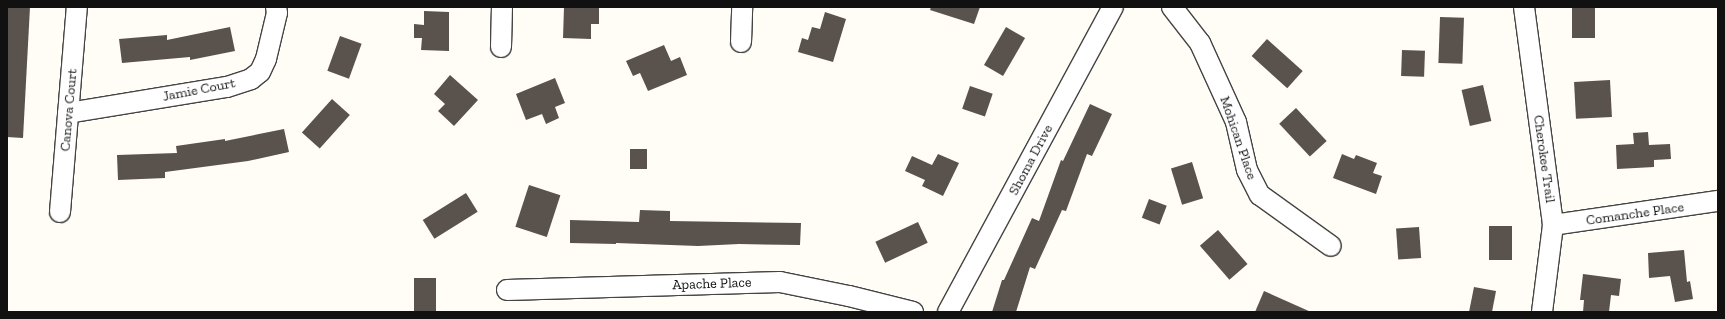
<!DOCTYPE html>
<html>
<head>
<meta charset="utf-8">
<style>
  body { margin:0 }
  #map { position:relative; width:1725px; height:319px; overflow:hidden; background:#fffdf5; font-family:"Zilla Slab",serif }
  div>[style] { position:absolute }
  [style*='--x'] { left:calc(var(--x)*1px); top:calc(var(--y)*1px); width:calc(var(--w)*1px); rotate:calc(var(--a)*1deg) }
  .building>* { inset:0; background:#5a524d; transform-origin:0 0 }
  .roads { filter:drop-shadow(1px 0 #444) drop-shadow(-1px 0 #444) drop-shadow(0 1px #444) drop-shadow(0 -1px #444) }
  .street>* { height:20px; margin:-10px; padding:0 10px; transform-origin:10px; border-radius:10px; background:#fff }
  span { translate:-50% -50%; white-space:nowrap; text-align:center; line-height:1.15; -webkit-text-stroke:4px #fff; paint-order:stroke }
  .street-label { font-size:14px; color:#111 }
  .frame { position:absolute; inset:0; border:8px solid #111; pointer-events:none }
</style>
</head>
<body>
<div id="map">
  <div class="building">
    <i style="clip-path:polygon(8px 7px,30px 7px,23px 138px,7px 137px)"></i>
    <i style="clip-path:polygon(564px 7px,599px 7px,599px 24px,591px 24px,591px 39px,563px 38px)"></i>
    <i style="clip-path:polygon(931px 7px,980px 7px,974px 24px,930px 10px)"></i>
    <i style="left:1572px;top:7px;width:23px;height:31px"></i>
    <i style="clip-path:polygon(424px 11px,449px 12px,449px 51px,421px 50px,422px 38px,414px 38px,414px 24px,424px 25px)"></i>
    <i style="clip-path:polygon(825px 12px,846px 19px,833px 62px,798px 52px,802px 38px,808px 40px,812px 27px,820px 29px)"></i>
    <i style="left:1440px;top:17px;width:24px;height:46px;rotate:2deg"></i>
    <i style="clip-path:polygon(230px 27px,235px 51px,190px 60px,190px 57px,122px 63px,119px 39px,167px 35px,167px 40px)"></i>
    <i style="left:1006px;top:27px;width:22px;height:44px;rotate:30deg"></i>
    <i style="left:340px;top:36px;width:23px;height:37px;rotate:20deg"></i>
    <i style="left:1267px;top:39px;width:48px;height:23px;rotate:42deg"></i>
    <i style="clip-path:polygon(664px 45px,671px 61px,680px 57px,687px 75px,648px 91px,640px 73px,633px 76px,626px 61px)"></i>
    <i style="left:1402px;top:50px;width:23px;height:26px;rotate:2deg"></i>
    <i style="clip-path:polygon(450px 75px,478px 100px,454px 126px,438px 111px,445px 104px,434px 94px)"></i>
    <i style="clip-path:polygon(555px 78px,565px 103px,555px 107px,559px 118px,546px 124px,542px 114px,526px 120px,516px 94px)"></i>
    <i style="left:1610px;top:80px;width:37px;height:36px;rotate:87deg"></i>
    <i style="left:1483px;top:85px;width:37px;height:22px;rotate:77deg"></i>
    <i style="left:970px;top:86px;width:24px;height:24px;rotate:19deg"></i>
    <i style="left:332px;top:99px;width:24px;height:45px;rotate:42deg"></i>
    <i style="clip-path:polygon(1090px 104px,1112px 114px,1092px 156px,1087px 154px,1066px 211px,1062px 210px,1035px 269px,1030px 267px,1016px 312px,992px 312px,1002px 280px,1004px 280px,1032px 218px,1039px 221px,1061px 160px,1063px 161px)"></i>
    <i style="left:1296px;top:108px;width:45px;height:23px;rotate:47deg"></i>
    <i style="clip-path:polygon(284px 129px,289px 152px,248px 161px,165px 172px,165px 178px,118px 180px,117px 155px,177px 153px,176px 146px,225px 139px,225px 141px)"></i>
    <i style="clip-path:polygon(1648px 132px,1649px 145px,1670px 144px,1671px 159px,1654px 160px,1654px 167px,1617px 169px,1616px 145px,1634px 144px,1633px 133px)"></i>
    <i style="left:630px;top:149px;width:17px;height:20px"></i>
    <i style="clip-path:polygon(938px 154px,959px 163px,943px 196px,922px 186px,925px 180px,905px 171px,912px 156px,932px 165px)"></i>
    <i style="clip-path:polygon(1342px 154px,1354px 159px,1356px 155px,1377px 163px,1373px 173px,1382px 176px,1376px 194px,1333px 178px)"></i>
    <i style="left:1192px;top:162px;width:38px;height:22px;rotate:73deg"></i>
    <i style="left:529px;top:185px;width:33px;height:44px;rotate:18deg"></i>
    <i style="left:466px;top:193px;width:22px;height:51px;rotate:58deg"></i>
    <i style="left:1149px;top:199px;width:19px;height:20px;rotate:21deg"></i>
    <i style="clip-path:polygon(640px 210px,670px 211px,670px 221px,801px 223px,800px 245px,739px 244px,698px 246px,616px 243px,616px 244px,570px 243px,570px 220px,639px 222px)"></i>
    <i style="left:918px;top:222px;width:23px;height:47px;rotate:65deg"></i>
    <i style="left:1489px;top:226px;width:23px;height:34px"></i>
    <i style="left:1419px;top:227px;width:31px;height:23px;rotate:86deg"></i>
    <i style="left:1218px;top:230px;width:45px;height:24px;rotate:49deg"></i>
    <i style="clip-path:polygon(1684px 250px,1687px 282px,1690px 281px,1693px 299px,1675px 302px,1670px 276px,1649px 278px,1648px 253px)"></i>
    <i style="clip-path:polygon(1583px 274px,1621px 279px,1619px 296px,1611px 295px,1609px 312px,1583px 312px,1584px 300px,1580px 300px)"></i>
    <i style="left:414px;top:278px;width:22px;height:34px"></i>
    <i style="clip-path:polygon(1474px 287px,1496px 291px,1492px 312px,1469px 312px)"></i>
    <i style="clip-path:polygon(1264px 291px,1311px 312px,1255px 312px)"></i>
  </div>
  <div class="roads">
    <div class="street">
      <i style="--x:1172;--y:7;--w:46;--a:52.1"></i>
      <i style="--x:1200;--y:43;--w:87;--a:65.5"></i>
      <i style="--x:1236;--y:122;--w:49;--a:77.1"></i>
      <i style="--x:1247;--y:170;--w:28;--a:63"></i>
      <i style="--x:1260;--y:195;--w:87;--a:35.7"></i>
      <i style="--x:1524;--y:7;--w:220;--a:82.4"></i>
      <i style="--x:1553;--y:225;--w:88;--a:97.2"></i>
      <i style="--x:741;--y:42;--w:35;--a:-88"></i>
      <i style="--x:501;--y:47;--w:40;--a:-88.6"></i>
      <i style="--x:68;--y:113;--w:161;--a:-9.3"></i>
      <i style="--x:227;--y:87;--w:25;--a:-18"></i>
      <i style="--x:251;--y:79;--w:11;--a:-38"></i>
      <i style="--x:260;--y:72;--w:14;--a:-65"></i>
      <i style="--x:266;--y:59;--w:47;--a:-76.6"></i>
      <i style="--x:277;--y:13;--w:6;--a:-99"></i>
      <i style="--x:60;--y:212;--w:206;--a:-85.3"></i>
      <i style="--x:1553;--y:225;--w:167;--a:-8.3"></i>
      <i style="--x:507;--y:290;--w:273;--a:-1.7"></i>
      <i style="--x:780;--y:282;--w:70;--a:11.5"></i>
      <i style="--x:849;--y:296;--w:66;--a:14"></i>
      <i style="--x:948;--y:312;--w:347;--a:-61.6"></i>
    </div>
  </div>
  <div class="street-label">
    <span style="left:199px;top:90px;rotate:-11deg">Jamie Court</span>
    <span style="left:69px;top:110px;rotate:-85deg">Canova Court</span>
    <span style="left:1238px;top:138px;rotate:71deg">Mohican Place</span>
    <span style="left:1544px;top:159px;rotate:82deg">Cherokee Trail</span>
    <span style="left:1031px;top:160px;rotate:-62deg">Shoma Drive</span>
    <span style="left:1635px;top:214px;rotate:-8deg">Comanche Place</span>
    <span style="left:712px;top:284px;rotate:-2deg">Apache Place</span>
  </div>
  <div class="frame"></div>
</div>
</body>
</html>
